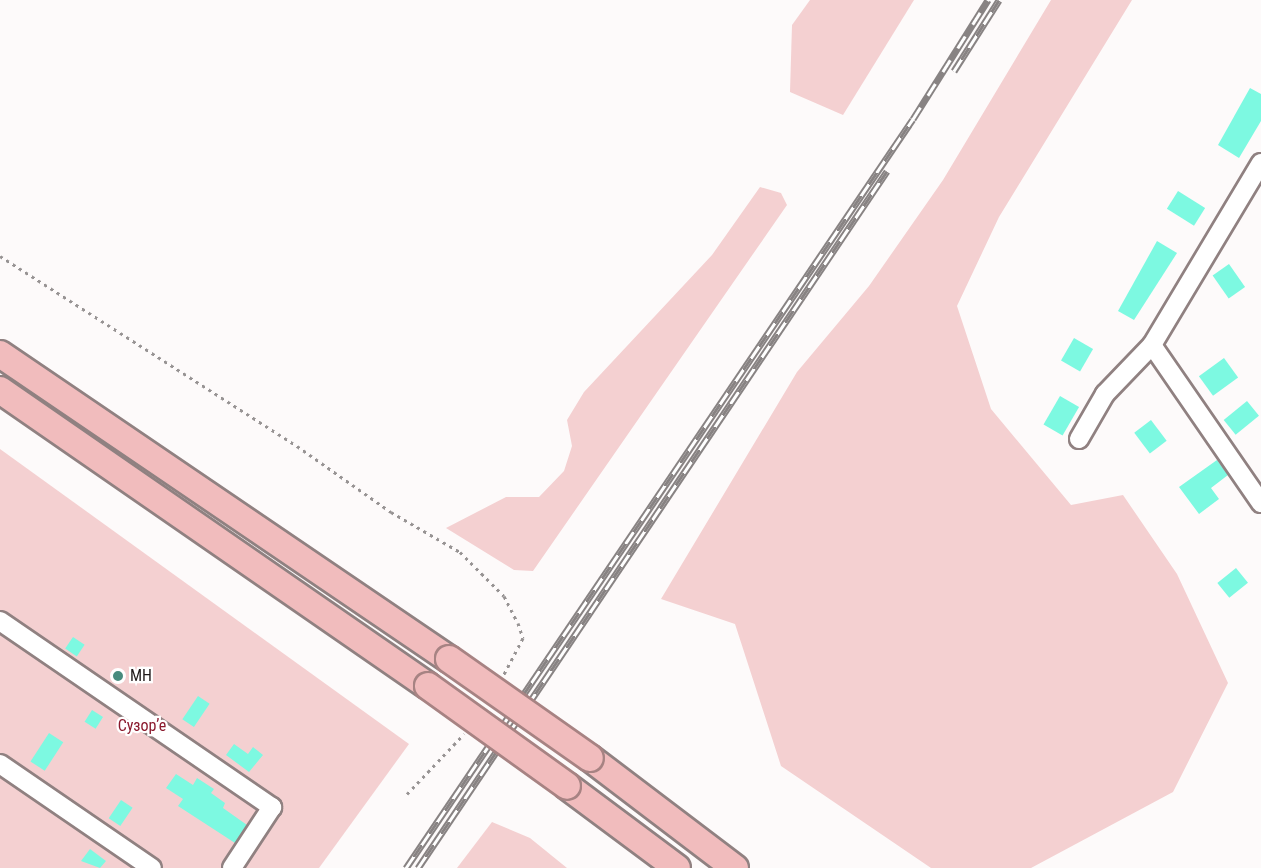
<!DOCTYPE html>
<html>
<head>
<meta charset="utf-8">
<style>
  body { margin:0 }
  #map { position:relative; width:1261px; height:868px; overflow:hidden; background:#fdfafa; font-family:"Roboto Condensed",sans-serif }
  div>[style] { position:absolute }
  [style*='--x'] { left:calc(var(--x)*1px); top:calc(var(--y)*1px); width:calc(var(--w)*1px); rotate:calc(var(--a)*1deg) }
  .green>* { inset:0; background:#f4d0d1 }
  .building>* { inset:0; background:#7df9e1; transform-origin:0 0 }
  .path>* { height:3px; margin-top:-1.5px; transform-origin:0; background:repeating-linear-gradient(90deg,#979393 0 3px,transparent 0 7.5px) }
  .roads { filter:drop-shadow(2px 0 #908181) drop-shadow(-2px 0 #908181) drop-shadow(0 2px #908181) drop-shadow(0 -2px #908181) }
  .minor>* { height:18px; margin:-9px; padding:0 9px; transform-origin:9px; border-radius:9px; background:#fff }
  .highway>* { height:26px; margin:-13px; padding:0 13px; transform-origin:13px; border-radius:13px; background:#f1bcbd }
  .rail>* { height:7px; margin-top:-3.5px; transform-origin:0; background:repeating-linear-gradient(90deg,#fff 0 14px,#888383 0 28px); box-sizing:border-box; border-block:2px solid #888383 }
  .bridges { filter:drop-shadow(2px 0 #a78383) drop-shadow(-2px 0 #a78383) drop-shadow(0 2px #a78383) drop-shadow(0 -2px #a78383) }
  .highway-bridge>* { height:26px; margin:-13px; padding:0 13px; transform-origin:13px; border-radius:13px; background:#f1bcbd }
  .dots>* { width:16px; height:16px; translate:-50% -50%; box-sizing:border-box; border:3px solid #fff; border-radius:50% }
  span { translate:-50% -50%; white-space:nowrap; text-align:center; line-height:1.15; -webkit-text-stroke:4.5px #fff; paint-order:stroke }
  .poi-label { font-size:16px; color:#1e1818 }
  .left { translate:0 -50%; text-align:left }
  .park-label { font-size:16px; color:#8a182c }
</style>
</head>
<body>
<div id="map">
  <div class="green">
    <i style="clip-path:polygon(810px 0,914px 0,843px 115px,790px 92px,792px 25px)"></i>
    <i style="clip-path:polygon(1051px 0,1132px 0,999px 217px,957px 306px,991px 409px,1071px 505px,1123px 495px,1177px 574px,1228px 683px,1173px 792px,1031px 868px,931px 868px,781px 766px,735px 624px,661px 599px,797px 372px,869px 286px,943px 180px)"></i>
    <i style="clip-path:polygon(760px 187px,781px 193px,787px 205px,533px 571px,514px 570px,446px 528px,506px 497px,539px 497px,564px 471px,572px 446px,567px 420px,584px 392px,712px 255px)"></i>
    <i style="clip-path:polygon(0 449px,409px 744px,319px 868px,0 868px)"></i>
    <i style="clip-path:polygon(492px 822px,530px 838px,567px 868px,457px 868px)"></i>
  </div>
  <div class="building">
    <i style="clip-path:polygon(1250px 88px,1261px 94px,1261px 121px,1239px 158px,1218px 145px)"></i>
    <i style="left:1178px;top:191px;width:32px;height:21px;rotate:32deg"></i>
    <i style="clip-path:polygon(1157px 241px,1177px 253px,1134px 320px,1118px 311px)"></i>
    <i style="left:1229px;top:264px;width:28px;height:20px;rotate:55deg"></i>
    <i style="left:1074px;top:338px;width:22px;height:26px;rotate:30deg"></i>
    <i style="left:1224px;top:358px;width:24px;height:31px;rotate:54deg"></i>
    <i style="left:1060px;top:396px;width:22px;height:33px;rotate:30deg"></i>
    <i style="left:1247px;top:401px;width:19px;height:30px;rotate:51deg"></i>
    <i style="left:1151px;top:420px;width:26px;height:21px;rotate:53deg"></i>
    <i style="clip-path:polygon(1217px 460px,1228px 475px,1211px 488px,1219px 499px,1199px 514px,1179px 487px)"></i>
    <i style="left:1236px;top:568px;width:19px;height:24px;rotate:51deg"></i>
    <i style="left:73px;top:637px;width:14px;height:14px;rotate:34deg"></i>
    <i style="left:198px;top:696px;width:14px;height:28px;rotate:34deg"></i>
    <i style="left:92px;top:710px;width:13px;height:14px;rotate:32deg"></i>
    <i style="left:49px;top:733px;width:17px;height:34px;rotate:33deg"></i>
    <i style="clip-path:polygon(234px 744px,248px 754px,253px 747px,263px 755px,249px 772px,226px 755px)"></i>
    <i style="clip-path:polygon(176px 774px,193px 785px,197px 778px,214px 789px,211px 793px,225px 803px,223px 808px,247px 825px,235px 843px,178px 806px,183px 799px,166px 788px)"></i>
    <i style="left:121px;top:800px;width:14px;height:22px;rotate:34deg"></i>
    <i style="clip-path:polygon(90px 849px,106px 861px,100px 868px,81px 861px)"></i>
  </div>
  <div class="path">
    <i style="--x:0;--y:256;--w:353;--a:32.6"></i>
    <i style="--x:297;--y:446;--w:115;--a:35.1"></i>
    <i style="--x:391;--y:512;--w:80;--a:30.1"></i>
    <i style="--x:460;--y:552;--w:62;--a:45"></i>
    <i style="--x:504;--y:596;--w:30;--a:63"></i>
    <i style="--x:518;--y:623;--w:16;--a:72"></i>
    <i style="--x:523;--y:638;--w:41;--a:117.8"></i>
    <i style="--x:407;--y:794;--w:83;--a:-46.5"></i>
  </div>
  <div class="roads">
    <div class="minor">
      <i style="--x:1152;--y:345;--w:192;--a:55.4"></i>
      <i style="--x:1079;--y:439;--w:52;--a:-60"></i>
      <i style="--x:1105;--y:394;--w:68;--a:-46.2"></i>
      <i style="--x:1152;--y:345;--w:212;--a:-59.1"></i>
      <i style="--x:0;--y:621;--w:330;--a:34.4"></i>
      <i style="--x:272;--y:807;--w:73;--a:123.3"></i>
      <i style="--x:0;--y:764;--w:184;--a:34.4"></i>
    </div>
    <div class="highway">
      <i style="--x:0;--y:354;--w:543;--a:34.19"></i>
      <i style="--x:0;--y:390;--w:520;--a:34.67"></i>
      <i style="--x:590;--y:758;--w:182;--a:37.2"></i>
      <i style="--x:567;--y:786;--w:137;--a:36.7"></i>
    </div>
  </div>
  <div class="rail">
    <i style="--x:954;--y:71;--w:84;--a:-57.6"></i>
    <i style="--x:406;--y:868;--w:904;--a:-55.91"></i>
    <i style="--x:913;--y:119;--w:141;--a:-57.8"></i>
    <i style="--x:418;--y:868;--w:840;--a:-56.06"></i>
  </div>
  <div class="bridges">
    <div class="highway-bridge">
      <i style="--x:449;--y:659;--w:172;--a:35.1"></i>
      <i style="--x:428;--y:686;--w:171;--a:35.7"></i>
    </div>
  </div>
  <div class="dots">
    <i style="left:118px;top:676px;background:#488b7e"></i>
  </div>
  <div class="poi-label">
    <span class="left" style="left:130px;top:676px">МН</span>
  </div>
  <div class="park-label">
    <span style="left:142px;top:726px">Сузорʼе</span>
  </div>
</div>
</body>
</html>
